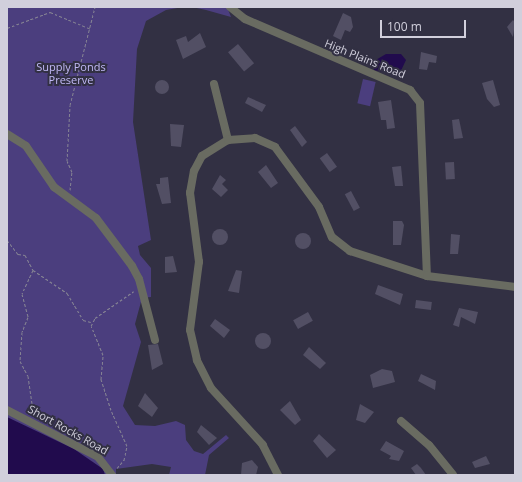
<!DOCTYPE html>
<html>
<head>
<meta charset="utf-8">
<style>
  body { margin:0 }
  #map { position:relative; width:522px; height:482px; overflow:hidden; background:#323043; font-family:"Open Sans",sans-serif }
  div>[style] { position:absolute }
  [style*='--x'] { left:calc(var(--x)*1px); top:calc(var(--y)*1px); width:calc(var(--w)*1px); rotate:calc(var(--a)*1deg) }
  .green>* { inset:0; background:#4b3e7e; transform-origin:0 0 }
  .water>* { inset:0; background:#210b4d }
  .building>* { inset:0; background:#524f64; transform-origin:0 0 }
  .round { border-radius:50% }
  .path>* { height:1px; margin-top:-0.5px; transform-origin:0; background:repeating-linear-gradient(90deg,#868493 0 3px,transparent 0 5px) }
  .minor>* { height:8px; margin:-4px; padding:0 4px; transform-origin:4px; border-radius:4px; background:#696b61 }
  span { translate:-50% -50%; white-space:nowrap; text-align:center; line-height:1.15; -webkit-text-stroke:4px #323043; paint-order:stroke }
  .street-label { font-size:11px; color:#d1cfdc }
  .park-label { font-size:11px; color:#c1b9f5 }
  .frame { position:absolute; inset:0; border:8px solid #d1cfdc; pointer-events:none }
  .scale { position:absolute; left:380px; top:20px; width:86px; height:18px; box-sizing:border-box; border:2px solid #d1cfdc; border-top:0; padding-left:5px; font-size:12px; line-height:14px; white-space:nowrap; color:#d1cfdc; -webkit-text-stroke:3px #323043; paint-order:stroke }
</style>
</head>
<body>
<div id="map">
  <div class="green">
    <i style="clip-path:polygon(7px 7px,183px 7px,166px 10px,146px 21px,137px 49px,133px 122px,151px 240px,138px 246px,140px 255px,151px 268px,151px 297px,142px 298px,135px 324px,141px 342px,123px 406px,135px 425px,155px 426px,176px 421px,185px 425px,186px 440px,194px 451px,203px 454px,226px 435px,229px 438px,209px 455px,205px 475px,169px 475px,171px 467px,152px 464px,116px 469px,116px 475px,7px 475px)"></i>
    <i style="clip-path:polygon(192px 7px,227px 7px,231px 17px,206px 10px)"></i>
    <i style="left:363px;top:79px;width:13px;height:25px;rotate:13deg"></i>
  </div>
  <div class="water">
    <i style="clip-path:polygon(386px 54px,401px 54px,406px 60px,399px 75px,374px 70px,374px 61px)"></i>
    <i style="clip-path:polygon(7px 417px,74px 449px,103px 469px,105px 475px,7px 475px)"></i>
  </div>
  <div class="building">
    <i style="clip-path:polygon(343px 13px,351px 17px,353px 27px,350px 32px,345px 30px,341px 40px,333px 36px)"></i>
    <i style="clip-path:polygon(513px 20px,515px 22px,513px 37px,507px 27px)"></i>
    <i style="clip-path:polygon(200px 33px,206px 47px,183px 59px,176px 40px,186px 36px,188px 42px)"></i>
    <i style="left:238px;top:44px;width:25px;height:13px;rotate:50deg"></i>
    <i style="clip-path:polygon(421px 52px,437px 56px,436px 63px,429px 62px,427px 70px,419px 69px)"></i>
    <i class="round" style="left:155px;top:80px;width:14px;height:14px"></i>
    <i style="clip-path:polygon(493px 80px,500px 105px,494px 107px,487px 99px,482px 83px)"></i>
    <i style="clip-path:polygon(248px 97px,266px 105px,262px 112px,245px 103px)"></i>
    <i style="clip-path:polygon(391px 100px,395px 128px,387px 129px,386px 120px,381px 120px,378px 102px)"></i>
    <i style="clip-path:polygon(459px 119px,463px 138px,454px 139px,452px 120px)"></i>
    <i style="clip-path:polygon(170px 124px,184px 125px,181px 147px,171px 146px)"></i>
    <i style="clip-path:polygon(295px 126px,307px 142px,302px 147px,290px 130px)"></i>
    <i style="left:327px;top:153px;width:17px;height:9px;rotate:54deg"></i>
    <i style="left:454px;top:162px;width:17px;height:9px;rotate:87deg"></i>
    <i style="clip-path:polygon(266px 165px,278px 183px,271px 188px,258px 172px)"></i>
    <i style="clip-path:polygon(401px 166px,403px 186px,395px 186px,392px 167px)"></i>
    <i style="clip-path:polygon(220px 175px,226px 180px,222px 184px,228px 190px,221px 197px,212px 189px)"></i>
    <i style="clip-path:polygon(168px 177px,171px 203px,162px 204px,156px 184px,160px 184px,160px 178px)"></i>
    <i style="left:351px;top:191px;width:19px;height:7px;rotate:62deg"></i>
    <i style="clip-path:polygon(393px 221px,402px 221px,404px 225px,401px 245px,393px 245px)"></i>
    <i class="round" style="left:212px;top:229px;width:16px;height:16px"></i>
    <i class="round" style="left:295px;top:233px;width:16px;height:16px"></i>
    <i style="clip-path:polygon(451px 234px,460px 235px,458px 254px,450px 254px)"></i>
    <i style="clip-path:polygon(173px 256px,177px 272px,165px 273px,165px 257px)"></i>
    <i style="clip-path:polygon(236px 270px,242px 271px,239px 293px,228px 291px)"></i>
    <i style="clip-path:polygon(378px 285px,403px 294px,400px 305px,375px 294px)"></i>
    <i style="left:416px;top:300px;width:16px;height:8px;rotate:7deg"></i>
    <i style="clip-path:polygon(459px 308px,478px 312px,475px 324px,461px 317px,459px 327px,453px 325px)"></i>
    <i style="left:308px;top:312px;width:10px;height:17px;rotate:61deg"></i>
    <i style="clip-path:polygon(215px 319px,230px 330px,224px 338px,210px 326px)"></i>
    <i class="round" style="left:255px;top:333px;width:16px;height:16px"></i>
    <i style="clip-path:polygon(158px 344px,163px 364px,152px 370px,148px 345px)"></i>
    <i style="clip-path:polygon(309px 347px,326px 363px,320px 369px,303px 355px)"></i>
    <i style="clip-path:polygon(382px 369px,392px 371px,395px 382px,373px 388px,370px 375px)"></i>
    <i style="clip-path:polygon(421px 374px,436px 381px,435px 390px,418px 381px)"></i>
    <i style="clip-path:polygon(145px 393px,158px 408px,152px 417px,138px 406px)"></i>
    <i style="clip-path:polygon(290px 401px,301px 420px,295px 425px,280px 410px)"></i>
    <i style="clip-path:polygon(360px 404px,374px 412px,365px 423px,356px 420px)"></i>
    <i style="clip-path:polygon(201px 425px,217px 438px,209px 445px,197px 432px)"></i>
    <i style="clip-path:polygon(319px 434px,336px 450px,327px 458px,313px 441px)"></i>
    <i style="clip-path:polygon(386px 441px,404px 451px,399px 461px,389px 459px,391px 456px,380px 450px)"></i>
    <i style="clip-path:polygon(486px 456px,490px 464px,475px 468px,472px 462px)"></i>
    <i style="clip-path:polygon(252px 460px,258px 467px,256px 475px,241px 475px,242px 463px)"></i>
    <i style="clip-path:polygon(417px 464px,421px 468px,426px 475px,416px 475px,411px 468px)"></i>
  </div>
  <div class="path">
    <i style="--x:7;--y:28;--w:46;--a:-20.4"></i>
    <i style="--x:50;--y:12;--w:44;--a:22.5"></i>
    <i style="--x:70;--y:190;--w:18;--a:-84"></i>
    <i style="--x:72;--y:172;--w:12;--a:-114"></i>
    <i style="--x:67;--y:161;--w:56;--a:-86.9"></i>
    <i style="--x:70;--y:105;--w:101;--a:-75.7"></i>
    <i style="--x:7;--y:240;--w:18;--a:52"></i>
    <i style="--x:18;--y:254;--w:7;--a:8"></i>
    <i style="--x:25;--y:255;--w:17;--a:62"></i>
    <i style="--x:33;--y:270;--w:41;--a:34.1"></i>
    <i style="--x:67;--y:293;--w:31;--a:59"></i>
    <i style="--x:83;--y:320;--w:8;--a:14"></i>
    <i style="--x:33;--y:270;--w:26;--a:115"></i>
    <i style="--x:22;--y:294;--w:24;--a:75"></i>
    <i style="--x:28;--y:317;--w:16;--a:112"></i>
    <i style="--x:22;--y:332;--w:29;--a:94"></i>
    <i style="--x:20;--y:361;--w:17;--a:62"></i>
    <i style="--x:28;--y:376;--w:41;--a:81.7"></i>
    <i style="--x:117;--y:468;--w:11;--a:-49"></i>
    <i style="--x:124;--y:460;--w:14;--a:-78"></i>
    <i style="--x:127;--y:446;--w:39;--a:-114"></i>
    <i style="--x:111;--y:410;--w:33;--a:-108"></i>
    <i style="--x:101;--y:379;--w:24;--a:-85"></i>
    <i style="--x:103;--y:355;--w:31;--a:-112"></i>
    <i style="--x:91;--y:326;--w:9;--a:-63"></i>
    <i style="--x:95;--y:318;--w:47;--a:-34.7"></i>
  </div>
  <div class="minor">
    <i style="--x:230;--y:7;--w:19;--a:39"></i>
    <i style="--x:245;--y:19;--w:180;--a:23.3"></i>
    <i style="--x:410;--y:90;--w:16;--a:52"></i>
    <i style="--x:420;--y:103;--w:173;--a:87.7"></i>
    <i style="--x:214;--y:84;--w:58;--a:76"></i>
    <i style="--x:7;--y:134;--w:22;--a:32"></i>
    <i style="--x:26;--y:146;--w:50;--a:55.7"></i>
    <i style="--x:54;--y:187;--w:52;--a:36.4"></i>
    <i style="--x:96;--y:218;--w:60;--a:53.1"></i>
    <i style="--x:132;--y:266;--w:15;--a:62"></i>
    <i style="--x:139;--y:279;--w:63;--a:75.3"></i>
    <i style="--x:7;--y:410;--w:102;--a:27.3"></i>
    <i style="--x:98;--y:457;--w:23;--a:52"></i>
    <i style="--x:401;--y:421;--w:37;--a:41"></i>
    <i style="--x:429;--y:445;--w:38;--a:51"></i>
    <i style="--x:278;--y:475;--w:34;--a:-117"></i>
    <i style="--x:263;--y:445;--w:77;--a:-132.4"></i>
    <i style="--x:211;--y:388;--w:31;--a:-117"></i>
    <i style="--x:197;--y:360;--w:31;--a:-103"></i>
    <i style="--x:190;--y:330;--w:69;--a:-82.5"></i>
    <i style="--x:199;--y:262;--w:70;--a:-97.4"></i>
    <i style="--x:190;--y:193;--w:22;--a:-80"></i>
    <i style="--x:194;--y:171;--w:17;--a:-62"></i>
    <i style="--x:202;--y:156;--w:31;--a:-32"></i>
    <i style="--x:228;--y:140;--w:27;--a:-4"></i>
    <i style="--x:255;--y:138;--w:22;--a:24"></i>
    <i style="--x:275;--y:147;--w:74;--a:53.7"></i>
    <i style="--x:319;--y:207;--w:33;--a:67"></i>
    <i style="--x:332;--y:237;--w:23;--a:38"></i>
    <i style="--x:350;--y:251;--w:81;--a:18"></i>
    <i style="--x:427;--y:276;--w:89;--a:7.1"></i>
  </div>
  <div class="street-label">
    <span style="left:365px;top:59px;rotate:22deg">High Plains Road</span>
    <span style="left:68px;top:430px;rotate:29deg">Short Rocks Road</span>
  </div>
  <div class="park-label">
    <span style="left:71px;top:74px">Supply Ponds<br>Preserve</span>
  </div>
  <div class="frame"></div>
  <div class="scale">100 m</div>
</div>
</body>
</html>
